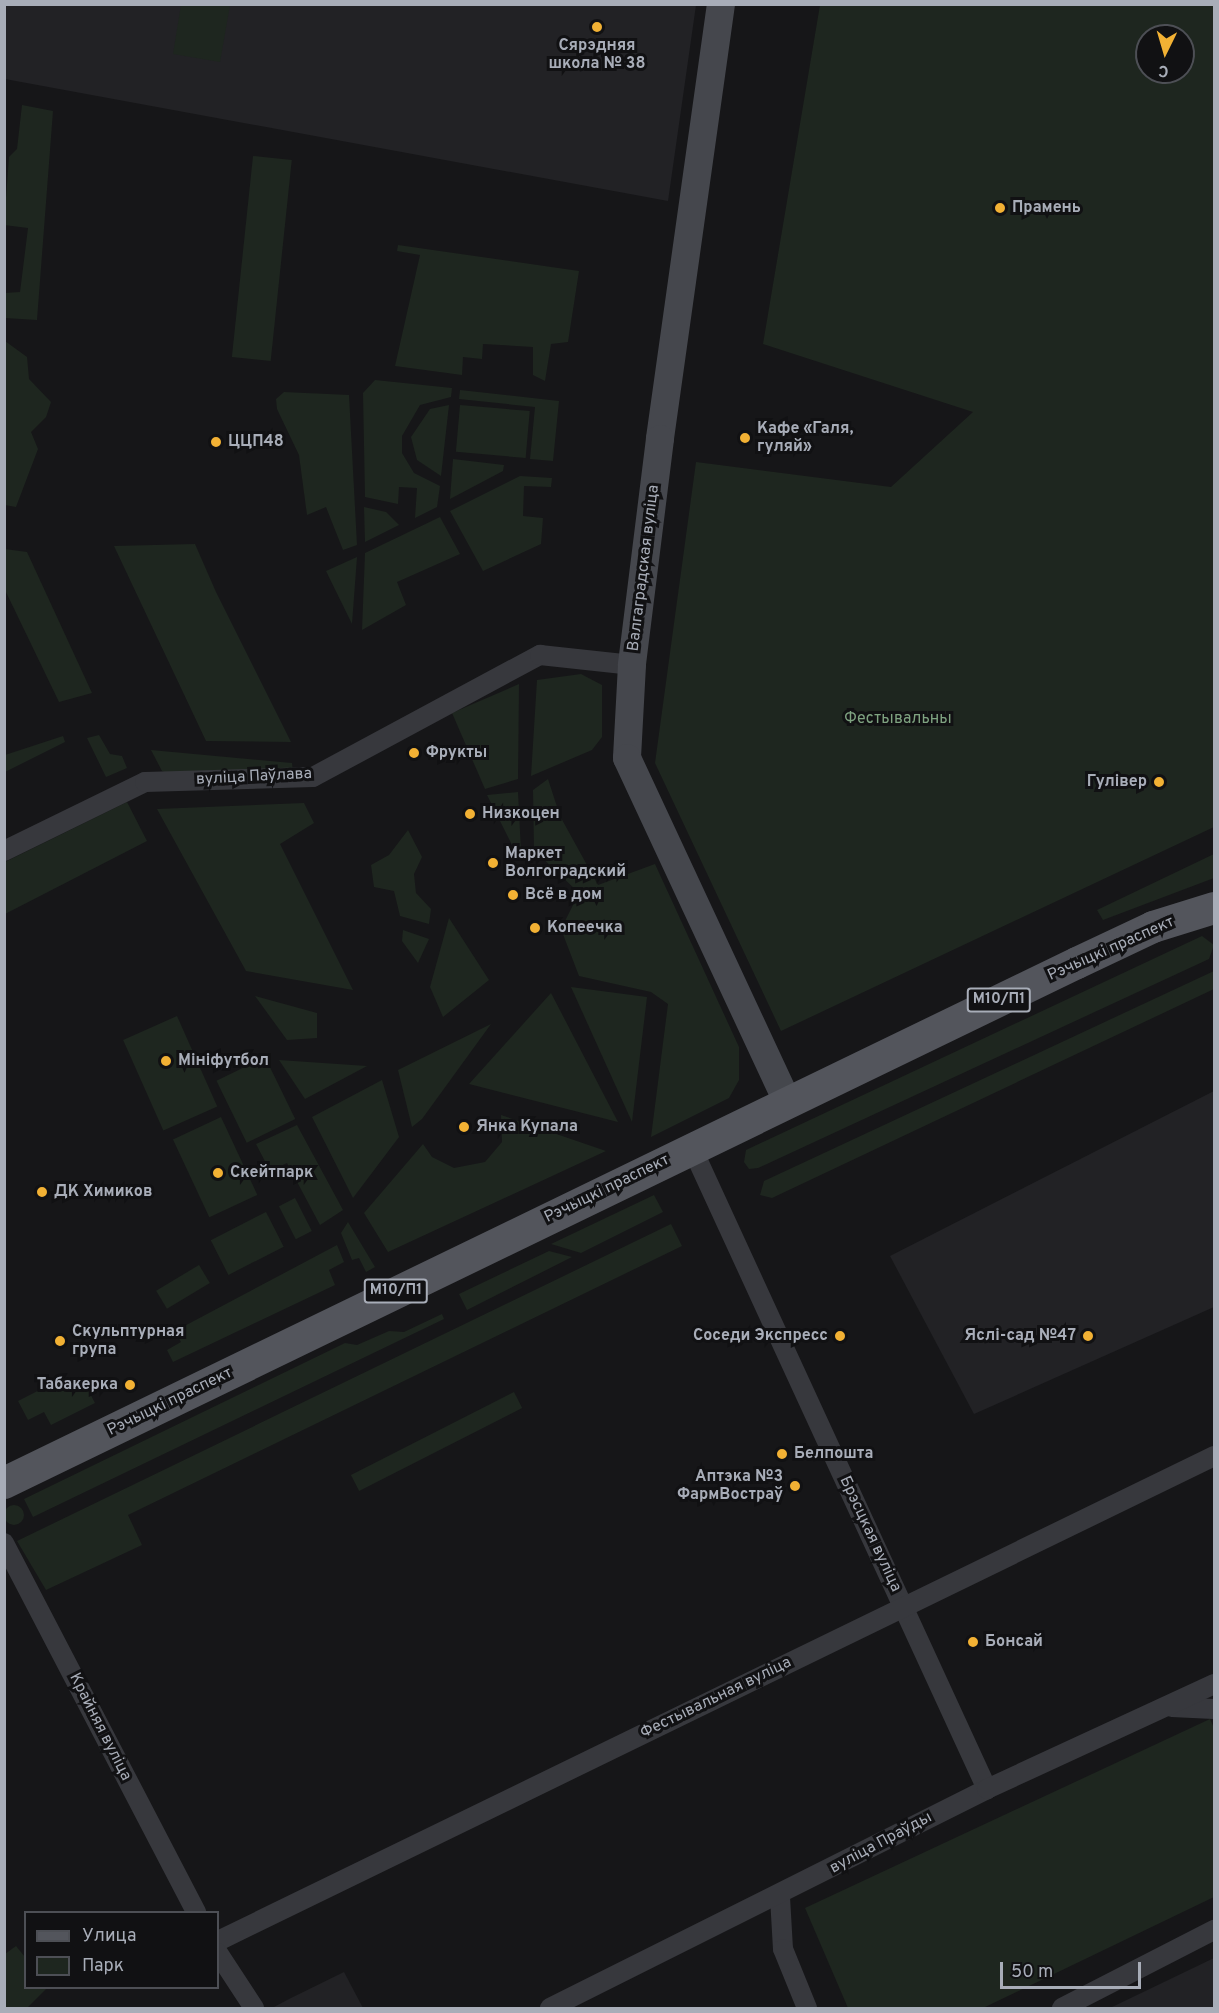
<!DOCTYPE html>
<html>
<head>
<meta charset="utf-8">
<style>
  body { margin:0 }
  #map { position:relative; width:1219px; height:2013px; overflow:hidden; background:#161618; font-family:Overpass,sans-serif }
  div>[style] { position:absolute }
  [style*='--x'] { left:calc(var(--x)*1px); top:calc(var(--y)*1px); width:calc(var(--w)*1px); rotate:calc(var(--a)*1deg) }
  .built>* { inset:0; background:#222225 }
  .green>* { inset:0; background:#1e261f; transform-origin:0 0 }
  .round { border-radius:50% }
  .street>* { height:20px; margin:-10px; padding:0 10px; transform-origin:10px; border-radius:10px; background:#37383d }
  .secondary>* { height:28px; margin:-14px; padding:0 14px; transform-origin:14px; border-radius:14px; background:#45474d }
  .primary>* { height:32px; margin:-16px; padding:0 16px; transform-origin:16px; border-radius:16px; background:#53555c }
  .dots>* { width:16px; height:16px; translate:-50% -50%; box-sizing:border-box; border:3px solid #111113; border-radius:50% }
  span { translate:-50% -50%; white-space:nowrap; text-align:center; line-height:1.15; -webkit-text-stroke:6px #111113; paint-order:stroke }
  .shield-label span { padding:2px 4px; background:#111113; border:2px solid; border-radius:4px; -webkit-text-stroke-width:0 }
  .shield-label { font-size:15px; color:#a8adb8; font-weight:700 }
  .poi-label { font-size:16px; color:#a8adb8; font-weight:700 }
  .left { translate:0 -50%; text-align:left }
  .right { translate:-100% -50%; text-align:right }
  .street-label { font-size:16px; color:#a8adb8 }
  .park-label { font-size:16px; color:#7fa381 }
  .frame { position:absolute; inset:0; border:6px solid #a8adb8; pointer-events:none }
  .legend { position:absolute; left:24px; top:1911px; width:195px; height:78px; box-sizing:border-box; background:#111113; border:2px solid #4d4f55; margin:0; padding:8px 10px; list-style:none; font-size:18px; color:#a8adb8 }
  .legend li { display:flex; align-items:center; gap:12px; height:30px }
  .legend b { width:30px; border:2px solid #4d4f55 }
  .north { position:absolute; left:1135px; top:24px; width:60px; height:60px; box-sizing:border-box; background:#111113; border:2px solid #4d4f55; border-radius:50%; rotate:185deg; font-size:16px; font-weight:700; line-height:24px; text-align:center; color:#a8adb8 }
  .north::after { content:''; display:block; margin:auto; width:21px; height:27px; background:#f2b134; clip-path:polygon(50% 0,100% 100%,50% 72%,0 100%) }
  .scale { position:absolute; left:1000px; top:1962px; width:141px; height:27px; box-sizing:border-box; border:3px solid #a8adb8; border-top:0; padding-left:8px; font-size:18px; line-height:21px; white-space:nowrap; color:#a8adb8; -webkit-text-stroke:4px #111113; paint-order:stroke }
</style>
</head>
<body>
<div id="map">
  <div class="built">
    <i style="clip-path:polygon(5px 5px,696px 5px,668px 201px,5px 79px)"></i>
    <i style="clip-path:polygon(1214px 1091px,1214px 1307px,974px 1414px,890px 1256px)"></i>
    <i style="clip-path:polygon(1214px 1958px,1214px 2008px,1110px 2008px)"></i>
    <i style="clip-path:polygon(344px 1972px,363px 2008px,274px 2007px,289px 1999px)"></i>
  </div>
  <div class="green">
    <i style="clip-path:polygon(181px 5px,230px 5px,220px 62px,173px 54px)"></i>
    <i style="clip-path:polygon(evenodd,820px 5px,1214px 5px,1214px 827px,781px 1031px,655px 763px,696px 462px,891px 487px,973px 412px,763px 344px,820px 5px,1147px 36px,1183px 36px,1183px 72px,1147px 72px,1147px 36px)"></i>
    <i style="clip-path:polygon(22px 105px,53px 111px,37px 320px,5px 318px,5px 293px,20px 292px,28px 228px,4px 225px,9px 157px,17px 149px)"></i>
    <i style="left:253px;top:156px;width:39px;height:202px;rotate:6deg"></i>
    <i style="clip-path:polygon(398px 245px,579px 271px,568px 342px,551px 344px,545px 381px,533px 375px,533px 347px,483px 344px,482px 359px,463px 357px,462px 375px,395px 366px,420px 255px,397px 251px)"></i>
    <i style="clip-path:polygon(5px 341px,27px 357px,29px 379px,51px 402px,46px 417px,31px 432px,38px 449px,16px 507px,5px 505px)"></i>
    <i style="clip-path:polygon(375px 380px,452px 388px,451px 397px,420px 405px,402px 436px,402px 453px,414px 473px,440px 486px,437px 507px,415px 518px,417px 488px,399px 487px,398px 504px,365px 497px,363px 393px)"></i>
    <i style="clip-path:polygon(460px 390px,559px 401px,553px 461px,530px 459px,535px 407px,459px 399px)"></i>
    <i style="clip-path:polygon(284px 392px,349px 395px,357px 545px,343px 550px,326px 507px,307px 515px,299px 455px,277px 409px,276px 399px)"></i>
    <i style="clip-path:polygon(449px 405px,441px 476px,417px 460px,411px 437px,430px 409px)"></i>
    <i style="left:460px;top:405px;width:70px;height:47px;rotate:5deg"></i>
    <i style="clip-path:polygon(453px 459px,504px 465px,503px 471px,450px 499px)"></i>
    <i style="clip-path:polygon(520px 476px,552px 478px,551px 487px,524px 486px,523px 516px,543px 518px,541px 544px,483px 571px,450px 511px)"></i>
    <i style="clip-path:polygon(364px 507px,386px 512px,399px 525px,365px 542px)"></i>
    <i style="clip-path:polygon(440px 517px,460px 554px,397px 582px,406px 605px,362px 630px,365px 553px)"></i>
    <i style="clip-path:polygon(195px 544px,216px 592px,291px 742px,206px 741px,114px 546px)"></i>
    <i style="clip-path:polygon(5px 549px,27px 552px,92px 693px,59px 702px,5px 590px)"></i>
    <i style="clip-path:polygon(357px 557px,352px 624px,326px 571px)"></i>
    <i style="clip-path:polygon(581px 674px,602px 685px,602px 737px,592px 750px,531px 776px,537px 680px)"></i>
    <i style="clip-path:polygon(519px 684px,518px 779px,485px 789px,452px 713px)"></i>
    <i style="clip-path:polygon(99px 735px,110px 754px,122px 756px,127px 768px,106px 777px,87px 738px)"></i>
    <i style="clip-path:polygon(63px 736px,65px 742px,5px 772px,5px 755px)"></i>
    <i style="clip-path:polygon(151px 750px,292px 763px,293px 772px,175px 777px,162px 771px)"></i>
    <i style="clip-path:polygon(548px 779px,560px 816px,598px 885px,655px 864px,739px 1047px,739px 1080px,729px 1098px,651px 1137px,668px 1004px,651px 992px,579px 976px,561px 929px,579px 893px,534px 850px,533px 790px)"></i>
    <i style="clip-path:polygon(518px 792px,521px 851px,519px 859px,487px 795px)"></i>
    <i style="clip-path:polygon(127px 802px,147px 841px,5px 914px,5px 862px)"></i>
    <i style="clip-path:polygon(304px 803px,314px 823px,280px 844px,353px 990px,246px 971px,157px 809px)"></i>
    <i style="clip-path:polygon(408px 830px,422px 857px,414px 874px,416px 893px,431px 909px,429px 924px,400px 916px,394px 891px,374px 887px,371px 865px,389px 855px)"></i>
    <i style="clip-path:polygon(1214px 854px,1214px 878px,1103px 920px,1097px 910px)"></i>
    <i style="clip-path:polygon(449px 918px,489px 980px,443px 1017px,430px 987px)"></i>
    <i style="clip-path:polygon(403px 930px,429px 939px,418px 963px,402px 941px)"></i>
    <i style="clip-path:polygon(1202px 936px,1214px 945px,1209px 959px,758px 1168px,749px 1169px,744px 1162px,746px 1150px)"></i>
    <i style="clip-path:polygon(1214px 971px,1214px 989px,772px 1198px,760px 1195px,764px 1181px)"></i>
    <i style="clip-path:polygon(571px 987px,647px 997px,632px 1122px)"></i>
    <i style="clip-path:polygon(551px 993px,618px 1122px,469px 1084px)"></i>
    <i style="clip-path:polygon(255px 996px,317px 1013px,317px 1038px,287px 1040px)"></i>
    <i style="left:177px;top:1016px;width:99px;height:59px;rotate:66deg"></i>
    <i style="clip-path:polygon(491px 1024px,422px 1119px,412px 1127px,398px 1070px)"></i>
    <i style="left:265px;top:1057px;width:69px;height:54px;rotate:64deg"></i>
    <i style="clip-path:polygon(279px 1060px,367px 1066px,305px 1099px)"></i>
    <i style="clip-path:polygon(382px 1080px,399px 1137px,353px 1198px,312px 1117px)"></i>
    <i style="clip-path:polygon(501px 1115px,606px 1151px,388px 1252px,364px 1213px,423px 1144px,432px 1157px,454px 1168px,485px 1162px,502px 1142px)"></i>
    <i style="left:221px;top:1117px;width:86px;height:53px;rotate:65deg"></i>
    <i style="clip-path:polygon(297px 1125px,343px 1210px,320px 1225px,287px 1163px,270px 1171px,256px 1144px)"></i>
    <i style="clip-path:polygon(654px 1195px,663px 1212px,581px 1253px,551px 1244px)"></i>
    <i style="left:295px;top:1198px;width:37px;height:18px;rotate:63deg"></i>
    <i style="left:266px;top:1212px;width:39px;height:62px;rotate:63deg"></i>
    <i style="clip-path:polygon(348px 1222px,375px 1267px,366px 1272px,359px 1258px,352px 1260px,341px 1233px)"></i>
    <i style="clip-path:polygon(671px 1224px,682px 1246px,128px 1515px,142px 1545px,46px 1590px,17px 1541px)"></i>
    <i style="clip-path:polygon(337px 1245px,344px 1262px,329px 1270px,335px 1285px,173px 1362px,167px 1350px,181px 1342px,175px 1331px)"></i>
    <i style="clip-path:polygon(549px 1251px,572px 1257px,467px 1310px,459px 1294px)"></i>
    <i style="left:199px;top:1265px;width:21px;height:50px;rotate:59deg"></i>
    <i style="clip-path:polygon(442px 1314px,444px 1319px,33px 1517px,24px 1499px,345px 1343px,357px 1345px,389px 1331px,404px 1332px)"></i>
    <i style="clip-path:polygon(63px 1378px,70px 1391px,85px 1384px,95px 1403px,51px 1425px,44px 1412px,28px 1420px,18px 1401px)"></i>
    <i style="left:514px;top:1392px;width:18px;height:183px;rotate:63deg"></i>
    <i class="round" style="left:4px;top:1505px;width:20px;height:20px"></i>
    <i style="clip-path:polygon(1210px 1719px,1214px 1728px,1214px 1897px,983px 2008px,848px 2008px,805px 1908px)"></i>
    <i style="clip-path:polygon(16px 1946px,25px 1957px,26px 1988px,47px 1988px,27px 2008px,5px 2008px,5px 1954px)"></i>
  </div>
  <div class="street">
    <i style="--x:4;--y:851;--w:157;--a:-26.1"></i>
    <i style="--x:145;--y:782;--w:168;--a:-1.7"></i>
    <i style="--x:313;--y:777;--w:258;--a:-28.3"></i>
    <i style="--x:540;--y:655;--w:93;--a:6.2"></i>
    <i style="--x:692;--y:1148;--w:706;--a:65.29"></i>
    <i style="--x:4;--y:1543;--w:416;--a:62.5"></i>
    <i style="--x:1172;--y:1707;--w:42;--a:2.7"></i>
    <i style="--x:780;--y:1897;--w:52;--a:86.7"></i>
    <i style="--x:783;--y:1949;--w:64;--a:67.9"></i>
    <i style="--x:218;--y:1941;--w:1108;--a:-25.96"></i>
    <i style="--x:218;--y:1953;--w:66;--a:56.8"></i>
    <i style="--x:550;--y:2008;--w:489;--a:-26.6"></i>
    <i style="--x:987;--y:1789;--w:250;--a:-24.8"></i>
    <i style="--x:1062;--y:2008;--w:171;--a:-27.2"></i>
  </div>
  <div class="secondary">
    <i style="--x:721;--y:4;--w:439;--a:98"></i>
    <i style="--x:660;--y:439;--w:228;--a:97.1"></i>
    <i style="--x:632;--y:665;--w:93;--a:93.1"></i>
    <i style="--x:627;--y:758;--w:378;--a:65"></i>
  </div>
  <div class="primary">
    <i style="--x:4;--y:1483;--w:1192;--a:-25.86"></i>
    <i style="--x:1077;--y:963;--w:84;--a:-25.3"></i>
    <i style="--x:1153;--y:927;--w:64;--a:-17.3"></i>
  </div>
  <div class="dots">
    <i style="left:597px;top:27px;background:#f2b134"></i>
    <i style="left:1000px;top:208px;background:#f2b134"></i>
    <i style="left:745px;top:438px;background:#f2b134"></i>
    <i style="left:216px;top:442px;background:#f2b134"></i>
    <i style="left:414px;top:753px;background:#f2b134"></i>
    <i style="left:1159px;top:782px;background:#f2b134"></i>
    <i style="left:470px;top:814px;background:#f2b134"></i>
    <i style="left:493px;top:863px;background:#f2b134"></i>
    <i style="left:513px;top:895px;background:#f2b134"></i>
    <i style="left:535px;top:928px;background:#f2b134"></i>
    <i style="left:166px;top:1061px;background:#f2b134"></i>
    <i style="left:464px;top:1127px;background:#f2b134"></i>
    <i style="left:218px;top:1173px;background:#f2b134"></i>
    <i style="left:42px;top:1192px;background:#f2b134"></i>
    <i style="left:840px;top:1336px;background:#f2b134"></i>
    <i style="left:1088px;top:1336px;background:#f2b134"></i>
    <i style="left:60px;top:1341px;background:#f2b134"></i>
    <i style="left:130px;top:1385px;background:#f2b134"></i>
    <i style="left:782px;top:1454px;background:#f2b134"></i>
    <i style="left:795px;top:1486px;background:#f2b134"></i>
    <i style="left:973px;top:1642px;background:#f2b134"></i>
  </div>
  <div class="shield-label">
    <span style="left:999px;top:1000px">М10/П1</span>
    <span style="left:396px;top:1291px">М10/П1</span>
  </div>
  <div class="poi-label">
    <span style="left:597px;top:55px">Сярэдняя<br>школа № 38</span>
    <span class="left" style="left:1012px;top:208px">Прамень</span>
    <span class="left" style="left:757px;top:438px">Кафе «Галя,<br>гуляй»</span>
    <span class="left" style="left:228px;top:442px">ЦЦП48</span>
    <span class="left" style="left:426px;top:753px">Фрукты</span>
    <span class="right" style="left:1147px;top:782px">Гулівер</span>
    <span class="left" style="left:482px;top:814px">Низкоцен</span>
    <span class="left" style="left:505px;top:863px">Маркет<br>Волгоградский</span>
    <span class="left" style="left:525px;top:895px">Всё в дом</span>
    <span class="left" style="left:547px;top:928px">Копеечка</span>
    <span class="left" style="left:178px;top:1061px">Мініфутбол</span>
    <span class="left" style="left:476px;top:1127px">Янка Купала</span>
    <span class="left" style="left:230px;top:1173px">Скейтпарк</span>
    <span class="left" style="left:54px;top:1192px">ДК Химиков</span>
    <span class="left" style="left:72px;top:1341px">Скульптурная<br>група</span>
    <span class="right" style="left:828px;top:1336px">Соседи Экспресс</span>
    <span class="right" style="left:1076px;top:1336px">Яслі-сад №47</span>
    <span class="right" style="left:118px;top:1385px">Табакерка</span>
    <span class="left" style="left:794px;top:1454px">Белпошта</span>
    <span class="right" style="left:783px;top:1486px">Аптэка №3<br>ФармВостраў</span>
    <span class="left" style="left:985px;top:1642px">Бонсай</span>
  </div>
  <div class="street-label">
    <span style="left:644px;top:568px;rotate:-83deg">Валгаградская вуліца</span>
    <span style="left:254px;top:777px;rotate:-3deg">вуліца Паўлава</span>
    <span style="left:1111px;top:949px;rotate:-24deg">Рэчыцкі праспект</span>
    <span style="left:607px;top:1189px;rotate:-26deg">Рэчыцкі праспект</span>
    <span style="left:170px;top:1402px;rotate:-26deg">Рэчыцкі праспект</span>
    <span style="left:870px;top:1534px;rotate:65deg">Брэсцкая вуліца</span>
    <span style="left:716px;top:1698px;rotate:-26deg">Фестывальная вуліца</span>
    <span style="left:100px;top:1727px;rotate:63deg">Крайняя вуліца</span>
    <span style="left:881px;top:1843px;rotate:-28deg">вуліца Праўды</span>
  </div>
  <div class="park-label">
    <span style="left:898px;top:719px">Фестывальны</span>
  </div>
  <div class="frame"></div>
  <ul class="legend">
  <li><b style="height:8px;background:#53555c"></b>Улица</li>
  <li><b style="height:16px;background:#1e261f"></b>Парк</li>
  </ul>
  <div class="north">С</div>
  <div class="scale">50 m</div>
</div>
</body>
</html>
